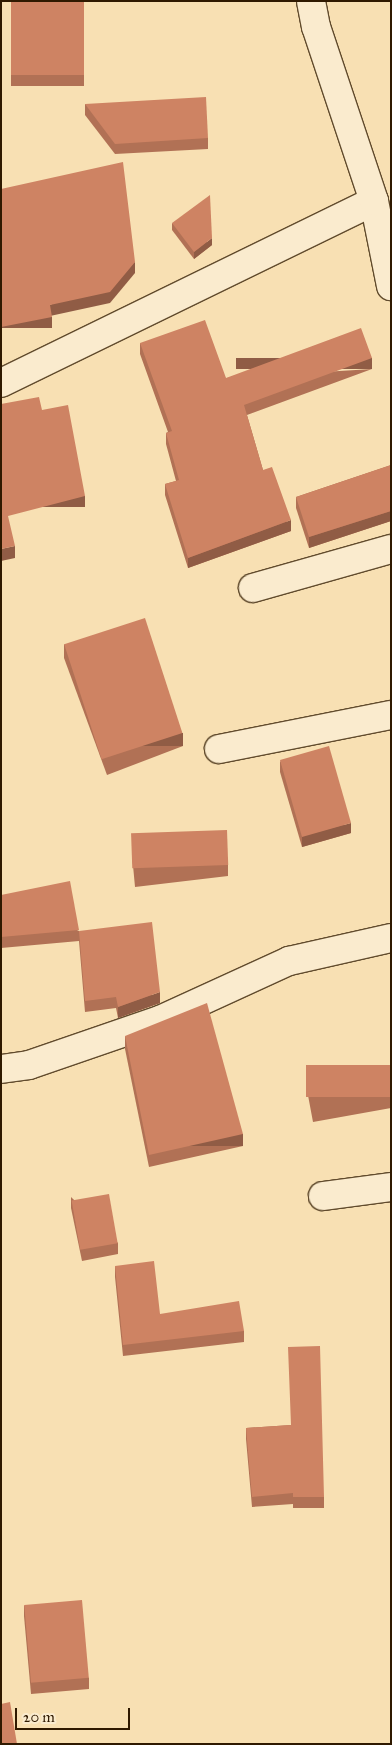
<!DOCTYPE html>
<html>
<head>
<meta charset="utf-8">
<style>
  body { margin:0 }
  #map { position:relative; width:392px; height:1745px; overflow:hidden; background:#f8e0b3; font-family:"IM FELL Great Primer",serif }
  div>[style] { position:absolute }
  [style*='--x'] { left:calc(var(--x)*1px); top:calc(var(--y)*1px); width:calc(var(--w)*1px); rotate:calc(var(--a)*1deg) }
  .roads { filter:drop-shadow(1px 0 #614b2d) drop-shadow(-1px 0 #614b2d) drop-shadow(0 1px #614b2d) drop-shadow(0 -1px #614b2d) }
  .street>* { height:28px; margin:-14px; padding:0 14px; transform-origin:14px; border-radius:14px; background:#faebce }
  .wall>* { inset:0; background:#b17155; transform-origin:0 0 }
  .shaded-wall>* { inset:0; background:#905c45; transform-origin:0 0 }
  .building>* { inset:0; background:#ce8363; transform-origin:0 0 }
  span { translate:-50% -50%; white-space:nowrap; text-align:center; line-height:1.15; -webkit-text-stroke:4px #faebce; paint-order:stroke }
  .frame { position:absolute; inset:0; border:2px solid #2f1900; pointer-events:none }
  .scale { position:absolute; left:15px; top:1708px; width:115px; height:22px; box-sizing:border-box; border:2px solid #2f1900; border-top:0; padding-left:6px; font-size:15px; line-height:18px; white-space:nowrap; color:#2f1900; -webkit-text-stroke:4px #faebce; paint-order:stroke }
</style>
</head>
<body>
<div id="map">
  <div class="roads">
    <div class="street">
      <i style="--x:374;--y:201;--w:87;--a:78.7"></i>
      <i style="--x:1;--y:383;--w:415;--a:-26"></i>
      <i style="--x:374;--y:201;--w:183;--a:-108.4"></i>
      <i style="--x:316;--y:27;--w:26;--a:-101"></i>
      <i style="--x:253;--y:588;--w:143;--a:-15.8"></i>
      <i style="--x:219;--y:749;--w:175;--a:-11.2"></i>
      <i style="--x:1;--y:1069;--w:28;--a:-8"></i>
      <i style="--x:29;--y:1065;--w:139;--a:-19"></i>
      <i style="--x:160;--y:1020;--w:142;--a:-24.6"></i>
      <i style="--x:289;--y:961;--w:105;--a:-12.7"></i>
      <i style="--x:323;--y:1196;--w:69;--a:-7.5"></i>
    </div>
  </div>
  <div class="wall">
    <i style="left:11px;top:1px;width:73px;height:85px"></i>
    <i style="clip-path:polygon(85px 104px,208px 138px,208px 149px,115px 154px,85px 115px)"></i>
    <i style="clip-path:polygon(172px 223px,212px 245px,194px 259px,172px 230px)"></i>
    <i style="clip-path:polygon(140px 343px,226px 378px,372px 369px,247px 415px,263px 470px,291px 531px,188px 568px,165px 495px,165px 484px,176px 481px,166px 444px,166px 433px,168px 432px,140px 354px)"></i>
    <i style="clip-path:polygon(391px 465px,391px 521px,309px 548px,296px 508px,296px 497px)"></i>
    <i style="clip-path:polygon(64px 644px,183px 746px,107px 775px,64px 658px)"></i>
    <i style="clip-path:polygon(280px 761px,351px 833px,302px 847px,280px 772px)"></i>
    <i style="clip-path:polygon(132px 844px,228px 865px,228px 876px,135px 887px,132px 855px)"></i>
    <i style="clip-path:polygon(1px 895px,79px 931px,160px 1003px,118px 1018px,116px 1008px,85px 1012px,79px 941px,1px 948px)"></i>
    <i style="clip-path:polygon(125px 1036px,243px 1146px,149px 1167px,125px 1049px)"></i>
    <i style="clip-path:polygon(391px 1065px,391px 1108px,313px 1122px,307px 1090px,307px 1080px)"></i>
    <i style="clip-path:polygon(71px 1197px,118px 1243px,118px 1254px,82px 1261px,71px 1208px)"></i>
    <i style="clip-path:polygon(115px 1266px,160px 1314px,244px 1331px,244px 1342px,123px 1356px,115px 1277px)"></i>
    <i style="clip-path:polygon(291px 1425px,324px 1497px,324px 1508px,293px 1508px,293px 1504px,252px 1507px,246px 1439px,246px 1428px)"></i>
    <i style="clip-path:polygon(24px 1605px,89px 1678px,89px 1689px,31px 1694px,24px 1616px)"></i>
  </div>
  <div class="shaded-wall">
    <i style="clip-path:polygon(212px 238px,212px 245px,194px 259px,194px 252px)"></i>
    <i style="clip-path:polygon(135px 262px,135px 273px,110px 303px,50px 316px,50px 305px)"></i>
    <i style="left:52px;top:317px;width:11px;height:52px;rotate:90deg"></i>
    <i style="left:372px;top:358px;width:11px;height:136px;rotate:90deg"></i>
    <i style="left:85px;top:496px;width:11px;height:80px;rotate:90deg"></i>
    <i style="clip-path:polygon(391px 511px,391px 521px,309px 548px,309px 537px)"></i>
    <i style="clip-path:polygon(291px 520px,291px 531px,188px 568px,188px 558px)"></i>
    <i style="clip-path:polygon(15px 546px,15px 558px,1px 561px,1px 549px)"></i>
    <i style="left:183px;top:733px;width:13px;height:81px;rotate:90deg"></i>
    <i style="clip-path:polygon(351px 823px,351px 833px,302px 847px,302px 836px)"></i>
    <i style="clip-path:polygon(160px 992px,160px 1003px,118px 1018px,118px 1007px)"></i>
    <i style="left:243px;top:1134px;width:12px;height:96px;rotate:90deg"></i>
  </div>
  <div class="building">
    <i style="left:11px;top:1px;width:73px;height:74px"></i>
    <i style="clip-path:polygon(206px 97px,208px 138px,115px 144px,85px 104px)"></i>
    <i style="clip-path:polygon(123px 162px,135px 262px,110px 292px,50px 305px,52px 317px,1px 327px,1px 189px)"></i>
    <i style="clip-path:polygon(210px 195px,212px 238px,194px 252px,172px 223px)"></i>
    <i style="clip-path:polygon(205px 320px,226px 378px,361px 328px,372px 358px,244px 405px,263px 470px,272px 467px,291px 520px,188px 558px,165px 484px,179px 480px,166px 433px,172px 431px,140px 343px)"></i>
    <i style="clip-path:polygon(39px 397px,42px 410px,68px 405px,85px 496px,8px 516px,15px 546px,1px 549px,1px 404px)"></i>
    <i style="clip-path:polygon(391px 465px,391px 511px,309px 537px,296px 497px)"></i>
    <i style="left:145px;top:618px;width:121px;height:85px;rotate:72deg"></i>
    <i style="left:329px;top:746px;width:80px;height:51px;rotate:74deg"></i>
    <i style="left:227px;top:830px;width:35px;height:96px;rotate:88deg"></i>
    <i style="clip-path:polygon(70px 881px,79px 930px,1px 937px,1px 895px)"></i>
    <i style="clip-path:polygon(152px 922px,160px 992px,118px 1007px,116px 997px,85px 1001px,79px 931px)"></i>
    <i style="clip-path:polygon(207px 1003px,243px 1134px,149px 1155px,125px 1036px)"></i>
    <i style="left:391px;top:1065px;width:32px;height:85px;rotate:90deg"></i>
    <i style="left:109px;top:1194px;width:50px;height:38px;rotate:80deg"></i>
    <i style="clip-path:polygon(154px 1261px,160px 1314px,239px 1301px,244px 1331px,123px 1345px,115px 1266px)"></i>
    <i style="clip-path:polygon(320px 1346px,324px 1497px,293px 1497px,293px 1493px,252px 1497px,246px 1428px,291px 1425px,288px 1347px)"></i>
    <i style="left:82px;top:1600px;width:78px;height:58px;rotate:85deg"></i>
    <i style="clip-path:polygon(10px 1702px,17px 1744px,1px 1744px,1px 1704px)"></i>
  </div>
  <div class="frame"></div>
  <div class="scale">20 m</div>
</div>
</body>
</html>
